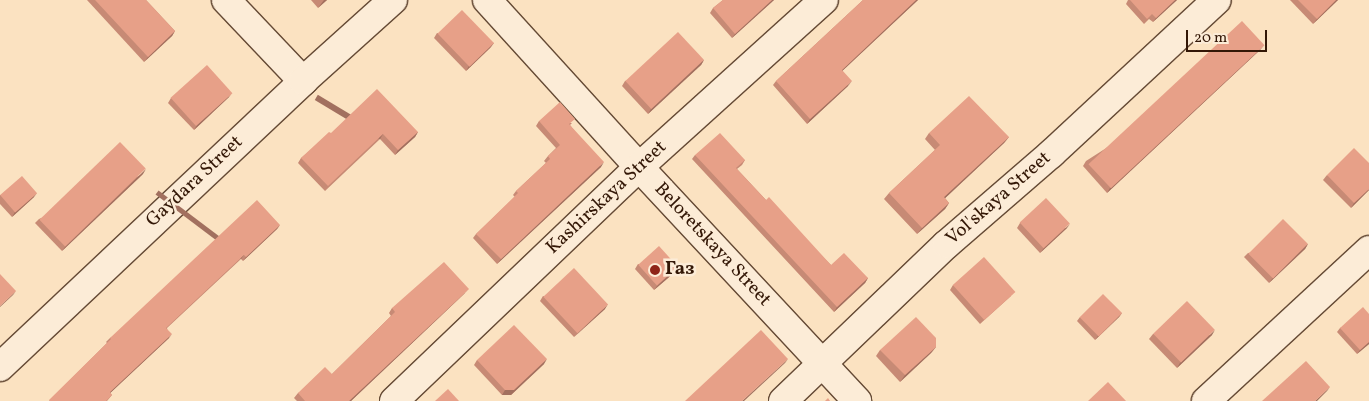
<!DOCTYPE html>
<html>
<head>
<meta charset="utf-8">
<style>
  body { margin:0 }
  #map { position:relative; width:1369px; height:401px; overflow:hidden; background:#fbe2c1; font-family:Vollkorn,serif }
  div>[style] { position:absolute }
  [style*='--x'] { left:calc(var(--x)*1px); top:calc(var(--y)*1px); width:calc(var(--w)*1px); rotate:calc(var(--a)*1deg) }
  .roads { filter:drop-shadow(1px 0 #654a35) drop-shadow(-1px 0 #654a35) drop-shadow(0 1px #654a35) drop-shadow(0 -1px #654a35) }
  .minor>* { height:28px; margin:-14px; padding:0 14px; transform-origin:14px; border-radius:14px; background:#fcecd7 }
  .wall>* { inset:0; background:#c78a75 }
  .shaded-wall>* { inset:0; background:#a2705f; transform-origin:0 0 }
  .building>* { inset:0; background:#e7a088; transform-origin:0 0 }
  .dots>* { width:14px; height:14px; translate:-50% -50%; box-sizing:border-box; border:2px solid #fcecd7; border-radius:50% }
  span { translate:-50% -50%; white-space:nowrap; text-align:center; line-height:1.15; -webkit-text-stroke:5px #fcecd7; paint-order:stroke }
  .street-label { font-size:19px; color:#331706 }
  .poi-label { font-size:19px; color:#331706; font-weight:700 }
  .left { translate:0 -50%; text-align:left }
  .scale { position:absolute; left:1186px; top:30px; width:81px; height:22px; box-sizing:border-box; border:2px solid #331706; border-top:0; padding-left:6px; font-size:15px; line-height:18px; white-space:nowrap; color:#331706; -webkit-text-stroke:4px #fcecd7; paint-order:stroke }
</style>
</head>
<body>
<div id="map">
  <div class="roads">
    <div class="minor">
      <i style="--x:226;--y:0;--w:112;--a:46.5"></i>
      <i style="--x:487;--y:0;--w:226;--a:47.7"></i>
      <i style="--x:639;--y:167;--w:320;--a:47"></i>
      <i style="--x:0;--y:367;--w:417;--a:-43.3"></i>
      <i style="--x:303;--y:81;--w:121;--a:-42"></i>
      <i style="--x:394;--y:401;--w:339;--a:-43.7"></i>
      <i style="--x:639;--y:167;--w:249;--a:-42.1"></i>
      <i style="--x:783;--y:401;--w:227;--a:-43.8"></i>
      <i style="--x:947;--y:244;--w:138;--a:-40.9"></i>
      <i style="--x:1051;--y:154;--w:226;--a:-42.9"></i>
      <i style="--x:1206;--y:401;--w:222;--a:-42.8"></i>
    </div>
  </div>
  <div class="wall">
    <i style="clip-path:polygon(87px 0,146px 0,175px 31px,172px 36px,144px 62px)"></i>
    <i style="clip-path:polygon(311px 0,327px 0,318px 8px)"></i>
    <i style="clip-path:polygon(723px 0,774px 0,732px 38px,710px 13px,713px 8px)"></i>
    <i style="clip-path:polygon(863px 0,918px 0,842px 71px,848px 86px,807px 124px,773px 85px,776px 81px)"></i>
    <i style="clip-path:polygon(1128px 0,1177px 0,1153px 22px,1149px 19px,1144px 24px,1126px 4px)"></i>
    <i style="clip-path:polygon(1290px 0,1338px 0,1313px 24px)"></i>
    <i style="clip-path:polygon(437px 33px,494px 43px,490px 48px,466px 71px,434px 38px)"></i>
    <i style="clip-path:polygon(1261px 49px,1107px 193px,1083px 166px,1086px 161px)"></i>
    <i style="clip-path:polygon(704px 60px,701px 65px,648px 114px,622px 86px,625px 81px)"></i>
    <i style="clip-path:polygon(229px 97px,194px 130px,168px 103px,171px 98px)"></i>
    <i style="clip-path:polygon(539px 121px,572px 123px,570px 125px,601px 167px,497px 264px,473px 238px,476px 234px,515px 197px,513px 195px,516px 191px,546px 163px,544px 161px,548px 156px,556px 148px,536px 126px)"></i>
    <i style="clip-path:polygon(418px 132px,415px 137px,395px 155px,380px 139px,325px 191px,298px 163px,301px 158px,331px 133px)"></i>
    <i style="clip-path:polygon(929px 133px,1009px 137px,1004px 143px,945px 198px,949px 203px,945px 209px,917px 234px,884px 199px,889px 193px,935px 150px,925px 139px)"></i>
    <i style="clip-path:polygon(695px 155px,745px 160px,742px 165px,737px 169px,766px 200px,831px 265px,868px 278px,865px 283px,834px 312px,692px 159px)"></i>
    <i style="clip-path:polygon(143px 174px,62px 251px,35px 223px,39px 219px)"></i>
    <i style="clip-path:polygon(1327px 175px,1369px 190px,1351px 208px,1323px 180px)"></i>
    <i style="clip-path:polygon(0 195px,34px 197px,12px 217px,0 204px)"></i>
    <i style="clip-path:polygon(1020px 223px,1067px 228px,1040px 253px,1017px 228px)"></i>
    <i style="clip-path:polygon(280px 225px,277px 229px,243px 261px,241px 259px,167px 328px,169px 338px,110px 393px,112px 395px,107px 401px,49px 401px,107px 343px,106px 342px,110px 338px)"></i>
    <i style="clip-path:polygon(1308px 244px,1305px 249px,1269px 283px,1244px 257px,1248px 253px)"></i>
    <i style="clip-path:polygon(638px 264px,678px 267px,675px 272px,654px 290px,635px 269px)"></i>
    <i style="clip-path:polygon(953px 285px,1011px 296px,980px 324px,950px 290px)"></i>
    <i style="clip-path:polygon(465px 293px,351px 401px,297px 401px,294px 398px,298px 393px,332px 374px,391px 316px,389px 313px,392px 308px)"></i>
    <i style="clip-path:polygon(543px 296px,605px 309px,574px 337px,540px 301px)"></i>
    <i style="clip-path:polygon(1122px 313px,1119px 317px,1095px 340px,1077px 321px,1080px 317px)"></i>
    <i style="clip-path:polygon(1369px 314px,1369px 344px,1357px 354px,1337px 332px,1340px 328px)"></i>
    <i style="clip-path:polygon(1153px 334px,1212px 335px,1177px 368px,1149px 339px)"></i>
    <i style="clip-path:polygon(936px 347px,931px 353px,900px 382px,876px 356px,880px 350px)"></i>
    <i style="clip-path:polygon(477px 360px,544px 364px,511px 395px,502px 395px,474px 365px)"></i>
  </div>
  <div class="shaded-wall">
    <i style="clip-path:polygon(324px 0,327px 0,318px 8px)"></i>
    <i style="clip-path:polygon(772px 0,774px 0,732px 38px,735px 34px)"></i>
    <i style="clip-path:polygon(916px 0,918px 0,838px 75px,842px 70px)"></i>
    <i style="clip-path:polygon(1175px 0,1177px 0,1153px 22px,1156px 18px)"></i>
    <i style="clip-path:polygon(1336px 0,1338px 0,1313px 24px,1317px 19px)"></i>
    <i style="clip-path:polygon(175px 31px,172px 36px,144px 62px,148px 57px)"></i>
    <i style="clip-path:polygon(494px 43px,490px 48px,466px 71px,469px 66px)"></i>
    <i style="clip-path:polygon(1264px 45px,1261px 49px,1107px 193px,1110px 188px)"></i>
    <i style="clip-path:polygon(704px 60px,701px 65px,648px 114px,651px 109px)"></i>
    <i style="clip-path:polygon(852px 81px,848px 86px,807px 124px,810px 119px)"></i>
    <i style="clip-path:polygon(232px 93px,229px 97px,194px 130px,197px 125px)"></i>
    <i style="clip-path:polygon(418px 132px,415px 137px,395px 155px,398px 150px)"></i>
    <i style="left:383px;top:134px;width:6px;height:76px;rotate:121deg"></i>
    <i style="clip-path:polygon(1009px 137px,1004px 143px,940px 203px,944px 197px)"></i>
    <i style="clip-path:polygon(604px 162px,601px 167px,497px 264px,501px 259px)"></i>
    <i style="clip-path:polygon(146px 169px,143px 174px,62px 251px,65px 247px)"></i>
    <i style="clip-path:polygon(1369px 189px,1369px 190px,1351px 208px,1354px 203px)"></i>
    <i style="clip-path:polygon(37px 193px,34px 197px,12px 217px,15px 212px)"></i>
    <i style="clip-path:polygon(949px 203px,945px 209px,917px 234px,922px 228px)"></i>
    <i style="clip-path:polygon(1070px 224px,1067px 228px,1040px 253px,1044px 248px)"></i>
    <i style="clip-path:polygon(280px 225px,277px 229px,243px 261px,246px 257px)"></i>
    <i style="clip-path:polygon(1308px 244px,1305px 249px,1269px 283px,1272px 279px)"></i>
    <i style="left:244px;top:255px;width:5px;height:107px;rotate:127deg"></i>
    <i style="clip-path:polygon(678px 267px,675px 272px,654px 290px,657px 286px)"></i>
    <i style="clip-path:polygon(868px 278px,865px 283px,834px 312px,837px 307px)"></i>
    <i style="clip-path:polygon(469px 289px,465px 293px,351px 401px,349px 401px)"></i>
    <i style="clip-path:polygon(16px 291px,13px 295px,0 307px,0 306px)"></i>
    <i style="clip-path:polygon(608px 304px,605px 309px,574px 337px,578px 333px)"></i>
    <i style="clip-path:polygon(1122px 313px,1119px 317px,1095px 340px,1098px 336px)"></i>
    <i style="clip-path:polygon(1215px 330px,1212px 335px,1177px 368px,1180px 363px)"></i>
    <i style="clip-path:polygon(172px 334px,169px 338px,106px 397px,110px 392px)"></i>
    <i style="clip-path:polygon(1369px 342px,1369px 344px,1357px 354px,1360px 350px)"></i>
    <i style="clip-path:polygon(936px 347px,931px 353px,900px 382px,905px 375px)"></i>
    <i style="clip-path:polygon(547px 359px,544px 364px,511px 395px,502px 395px,505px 390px)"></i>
    <i style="clip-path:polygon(788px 359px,785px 363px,744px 401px,742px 401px)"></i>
    <i style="clip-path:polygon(1330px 387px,1327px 391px,1317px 401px,1315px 401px)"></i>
  </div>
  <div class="building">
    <i style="clip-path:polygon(95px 0,146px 0,175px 31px,148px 57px)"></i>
    <i style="clip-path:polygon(723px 0,772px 0,735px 34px,713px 8px)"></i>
    <i style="clip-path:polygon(863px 0,916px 0,842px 70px,852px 81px,810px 119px,776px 81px)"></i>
    <i style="clip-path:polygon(1130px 0,1175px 0,1156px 18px,1152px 14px,1147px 19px)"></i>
    <i style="clip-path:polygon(1298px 0,1336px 0,1317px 19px)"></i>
    <i style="left:462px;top:10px;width:46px;height:34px;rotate:46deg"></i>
    <i style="left:1242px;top:21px;width:33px;height:210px;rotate:47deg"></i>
    <i style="left:678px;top:32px;width:38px;height:72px;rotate:47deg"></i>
    <i style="left:207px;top:65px;width:38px;height:49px;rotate:48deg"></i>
    <i style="clip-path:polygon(377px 89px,418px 132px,398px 150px,383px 134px,328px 186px,301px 158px,329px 132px,331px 133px)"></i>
    <i style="clip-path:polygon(969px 96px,1009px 137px,944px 197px,949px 203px,922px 228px,889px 193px,940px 145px,929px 133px)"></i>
    <i style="clip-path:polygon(560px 102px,575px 119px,569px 124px,604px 162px,501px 259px,476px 234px,518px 193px,516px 191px,550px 159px,548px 156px,560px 145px,539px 121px)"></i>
    <i style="clip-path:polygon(720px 133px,745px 160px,736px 168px,766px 200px,769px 197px,831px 265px,844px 253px,868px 278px,837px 307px,695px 155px)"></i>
    <i style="left:120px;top:142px;width:37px;height:112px;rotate:46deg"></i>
    <i style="clip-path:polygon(1354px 148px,1369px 163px,1369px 189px,1354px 203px,1327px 175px)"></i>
    <i style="left:22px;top:176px;width:23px;height:29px;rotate:49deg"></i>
    <i style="left:1046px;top:198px;width:35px;height:36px;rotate:47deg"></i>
    <i style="clip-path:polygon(257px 200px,280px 225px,246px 257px,244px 255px,166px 328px,172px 334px,110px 392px,112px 395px,106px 401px,50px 401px,49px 400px,111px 339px,110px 338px)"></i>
    <i style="left:1283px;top:219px;width:35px;height:49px;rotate:45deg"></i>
    <i style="left:659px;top:246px;width:28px;height:28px;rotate:48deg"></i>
    <i style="left:984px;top:257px;width:47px;height:42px;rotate:48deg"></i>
    <i style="clip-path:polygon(444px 262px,469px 289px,349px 401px,305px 401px,298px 393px,325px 367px,332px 374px,395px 312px,392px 308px)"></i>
    <i style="left:574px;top:268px;width:50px;height:42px;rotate:47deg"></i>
    <i style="clip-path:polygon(0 274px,16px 291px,0 306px)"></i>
    <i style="left:1103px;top:294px;width:27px;height:33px;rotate:45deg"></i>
    <i style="left:1187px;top:301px;width:40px;height:47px;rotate:46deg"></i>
    <i style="clip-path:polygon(1363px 307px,1369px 314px,1369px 342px,1360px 350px,1340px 328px)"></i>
    <i style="clip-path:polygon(916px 317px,936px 338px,936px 347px,905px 375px,880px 350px)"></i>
    <i style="clip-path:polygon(514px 325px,547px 359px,514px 390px,505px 390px,477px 360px)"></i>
    <i style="clip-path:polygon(761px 330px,788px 359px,742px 401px,685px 401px)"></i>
    <i style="clip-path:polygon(1306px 361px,1330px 387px,1315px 401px,1262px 401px)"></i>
    <i style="clip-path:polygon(1108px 382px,1126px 401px,1088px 401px)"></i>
    <i style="clip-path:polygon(448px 389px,459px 401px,435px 401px)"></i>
    <i style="clip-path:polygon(828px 398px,830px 401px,825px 401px)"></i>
  </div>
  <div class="dots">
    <i style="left:655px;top:270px;background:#8f2418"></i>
  </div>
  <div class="street-label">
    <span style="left:195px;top:182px;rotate:-43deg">Gaydara Street</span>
    <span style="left:607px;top:198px;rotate:-43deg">Kashirskaya Street</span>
    <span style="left:999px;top:199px;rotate:-41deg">Vol'skaya Street</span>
    <span style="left:712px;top:245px;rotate:47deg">Beloretskaya Street</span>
  </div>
  <div class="poi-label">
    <span class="left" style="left:665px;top:270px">Газ</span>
  </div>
  <div class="scale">20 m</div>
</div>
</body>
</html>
